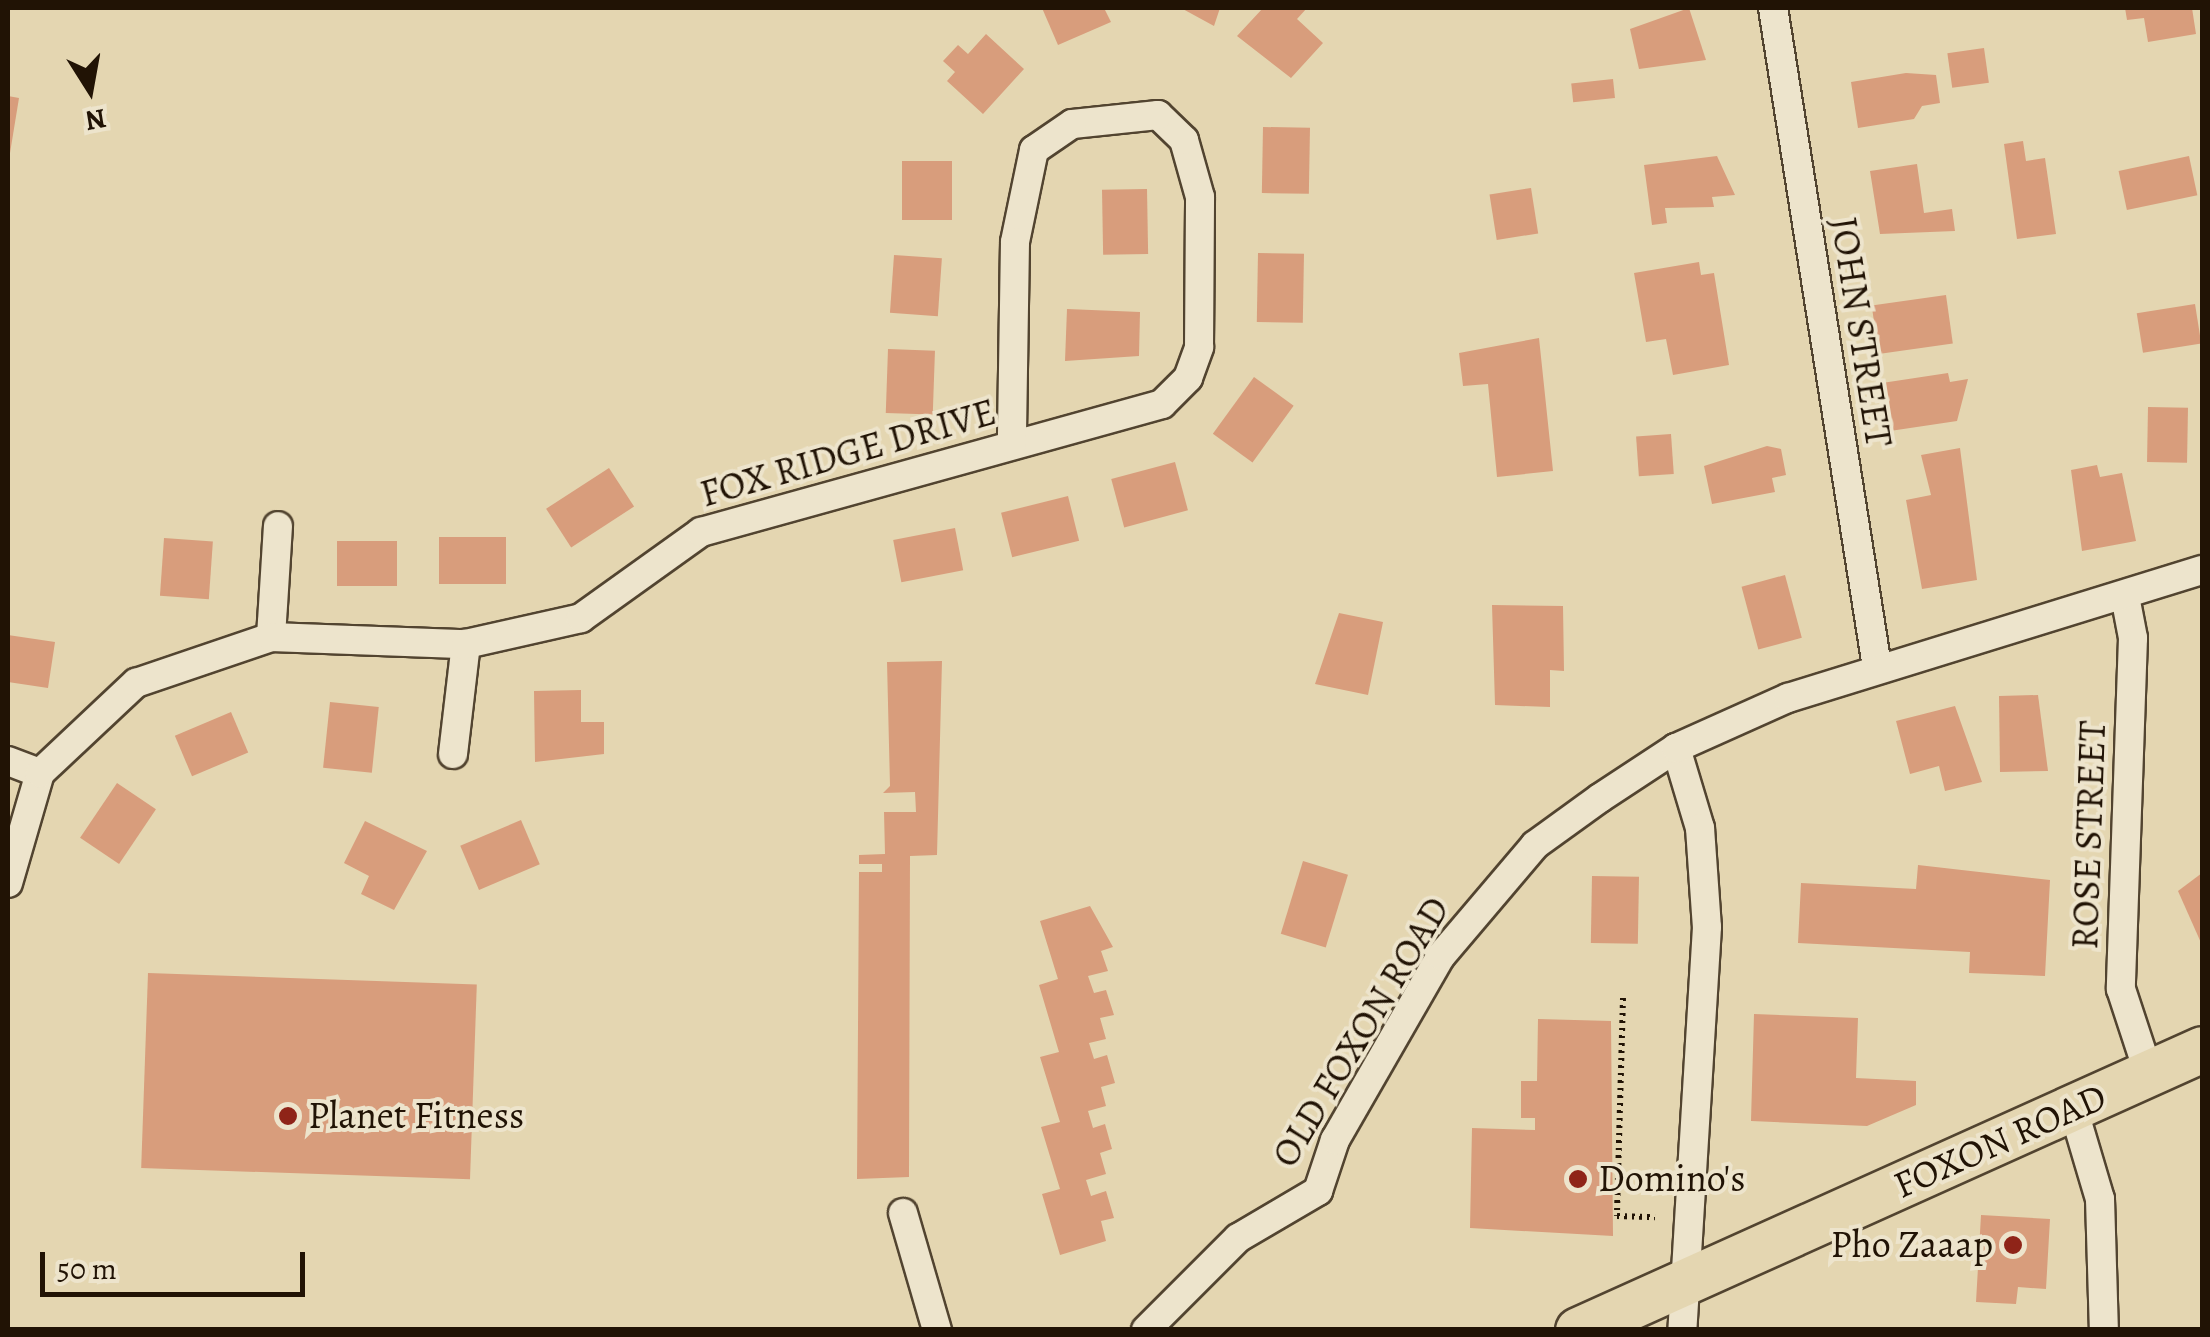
<!DOCTYPE html>
<html>
<head>
<meta charset="utf-8">
<style>
  body { margin:0 }
  #map { position:relative; width:2210px; height:1337px; overflow:hidden; background:#e4d6b1; font-family:Alegreya,serif }
  div>[style] { position:absolute }
  [style*='--x'] { left:calc(var(--x)*1px); top:calc(var(--y)*1px); width:calc(var(--w)*1px); rotate:calc(var(--a)*1deg) }
  .building>* { inset:0; background:#d89d7c; transform-origin:0 0 }
  .path>* { height:6px; margin-top:-3px; transform-origin:0; background:repeating-linear-gradient(90deg,#211305 0 2.5px,transparent 0 7.5px) }
  .roads { filter:drop-shadow(2px 0 #524430) drop-shadow(-2px 0 #524430) drop-shadow(0 2px #524430) drop-shadow(0 -2px #524430) }
  .minor>* { height:28px; margin:-14px; padding:0 14px; transform-origin:14px; border-radius:14px; background:#ede4cc }
  .primary>* { height:45px; margin:-22.5px; padding:0 22.5px; transform-origin:22.5px; border-radius:22.5px; background:#e4d6b1 }
  .dots>* { width:28px; height:28px; translate:-50% -50%; box-sizing:border-box; border:5px solid #ede4cc; border-radius:50% }
  span { translate:-50% -50%; white-space:nowrap; text-align:center; line-height:1.15; -webkit-text-stroke:8px #ede4cc; paint-order:stroke }
  .street-label { font-size:38px; color:#211305 }
  .poi-label { font-size:38px; color:#211305 }
  .left { translate:0 -50%; text-align:left }
  .right { translate:-100% -50%; text-align:right }
  .frame { position:absolute; inset:0; border:10px solid #211305; pointer-events:none }
  .north { position:absolute; left:40px; top:40px; width:100px; height:100px; -webkit-text-stroke:8px #ede4cc; paint-order:stroke; rotate:169deg; font-size:28px; font-weight:700; line-height:40px; text-align:center; color:#211305 }
  .north::after { content:''; display:block; margin:auto; width:35px; height:45px; background:#211305; clip-path:polygon(50% 0,100% 100%,50% 72%,0 100%) }
  .scale { position:absolute; left:40px; top:1252px; width:265px; height:45px; box-sizing:border-box; border:5px solid #211305; border-top:0; padding-left:12px; font-size:30px; line-height:35px; white-space:nowrap; color:#211305; -webkit-text-stroke:8px #ede4cc; paint-order:stroke }
</style>
</head>
<body>
<div id="map">
  <div class="building">
    <i style="clip-path:polygon(1042px 8px,1104px 8px,1111px 22px,1058px 45px)"></i>
    <i style="clip-path:polygon(1181px 8px,1220px 8px,1214px 26px)"></i>
    <i style="clip-path:polygon(1263px 8px,1307px 8px,1297px 19px,1323px 43px,1291px 78px,1237px 36px)"></i>
    <i style="clip-path:polygon(1689px 8px,1706px 60px,1639px 69px,1630px 29px)"></i>
    <i style="clip-path:polygon(2125px 8px,2192px 8px,2196px 34px,2148px 42px,2144px 18px,2127px 20px)"></i>
    <i style="clip-path:polygon(986px 34px,1024px 69px,983px 114px,947px 81px,955px 72px,943px 61px,958px 45px,968px 54px)"></i>
    <i style="left:1984px;top:48px;width:35px;height:37px;rotate:82deg"></i>
    <i style="clip-path:polygon(1906px 73px,1936px 75px,1940px 103px,1922px 106px,1914px 119px,1858px 128px,1851px 82px)"></i>
    <i style="left:1613px;top:79px;width:19px;height:42px;rotate:84deg"></i>
    <i style="clip-path:polygon(8px 96px,19px 98px,10px 153px,8px 153px)"></i>
    <i style="left:1263px;top:127px;width:47px;height:66px;rotate:1deg"></i>
    <i style="clip-path:polygon(2023px 141px,2026px 161px,2045px 158px,2056px 234px,2017px 239px,2004px 144px)"></i>
    <i style="clip-path:polygon(1717px 156px,1735px 195px,1712px 197px,1714px 207px,1665px 208px,1667px 223px,1652px 225px,1644px 165px)"></i>
    <i style="left:2189px;top:156px;width:40px;height:72px;rotate:78deg"></i>
    <i style="left:952px;top:161px;width:59px;height:50px;rotate:90deg"></i>
    <i style="clip-path:polygon(1917px 164px,1924px 213px,1952px 209px,1955px 231px,1880px 234px,1870px 171px)"></i>
    <i style="left:1531px;top:188px;width:46px;height:42px;rotate:81deg"></i>
    <i style="left:1147px;top:189px;width:65px;height:45px;rotate:89deg"></i>
    <i style="left:1258px;top:253px;width:46px;height:69px;rotate:1deg"></i>
    <i style="left:894px;top:255px;width:48px;height:58px;rotate:4deg"></i>
    <i style="clip-path:polygon(1699px 262px,1701px 275px,1714px 273px,1729px 365px,1673px 375px,1666px 339px,1646px 342px,1634px 273px)"></i>
    <i style="left:1946px;top:295px;width:49px;height:75px;rotate:82deg"></i>
    <i style="left:2195px;top:304px;width:40px;height:59px;rotate:81deg"></i>
    <i style="clip-path:polygon(1067px 309px,1140px 312px,1139px 356px,1065px 361px)"></i>
    <i style="clip-path:polygon(1539px 338px,1553px 471px,1497px 477px,1488px 384px,1463px 386px,1459px 353px)"></i>
    <i style="left:888px;top:349px;width:47px;height:64px;rotate:2deg"></i>
    <i style="clip-path:polygon(1948px 373px,1950px 382px,1968px 379px,1957px 421px,1890px 431px,1882px 383px)"></i>
    <i style="left:1254px;top:377px;width:49px;height:70px;rotate:36deg"></i>
    <i style="left:2148px;top:407px;width:40px;height:55px;rotate:1deg"></i>
    <i style="left:1671px;top:434px;width:40px;height:35px;rotate:86deg"></i>
    <i style="clip-path:polygon(1767px 446px,1781px 449px,1786px 475px,1772px 478px,1775px 492px,1712px 504px,1704px 466px)"></i>
    <i style="clip-path:polygon(1960px 448px,1977px 580px,1922px 589px,1906px 500px,1931px 495px,1921px 455px)"></i>
    <i style="left:1175px;top:462px;width:50px;height:66px;rotate:75deg"></i>
    <i style="clip-path:polygon(2097px 465px,2100px 477px,2122px 473px,2136px 541px,2082px 551px,2071px 470px)"></i>
    <i style="left:609px;top:468px;width:46px;height:75px;rotate:57deg"></i>
    <i style="left:1068px;top:496px;width:46px;height:69px;rotate:76deg"></i>
    <i style="left:955px;top:528px;width:43px;height:63px;rotate:79deg"></i>
    <i style="left:439px;top:537px;width:67px;height:47px"></i>
    <i style="left:164px;top:538px;width:49px;height:58px;rotate:4deg"></i>
    <i style="left:397px;top:541px;width:45px;height:60px;rotate:90deg"></i>
    <i style="left:1785px;top:575px;width:65px;height:45px;rotate:75deg"></i>
    <i style="clip-path:polygon(1492px 605px,1563px 606px,1564px 671px,1550px 670px,1550px 707px,1495px 705px)"></i>
    <i style="clip-path:polygon(1339px 613px,1383px 622px,1368px 695px,1315px 684px)"></i>
    <i style="clip-path:polygon(8px 635px,55px 642px,48px 688px,8px 682px)"></i>
    <i style="clip-path:polygon(942px 661px,937px 855px,910px 856px,909px 1177px,857px 1179px,859px 872px,882px 872px,882px 864px,859px 864px,859px 855px,885px 854px,884px 812px,916px 812px,915px 792px,883px 793px,890px 786px,887px 662px)"></i>
    <i style="clip-path:polygon(581px 690px,581px 722px,604px 722px,604px 754px,535px 762px,534px 691px)"></i>
    <i style="clip-path:polygon(2038px 695px,2048px 771px,2000px 772px,1999px 696px)"></i>
    <i style="left:330px;top:702px;width:49px;height:66px;rotate:6deg"></i>
    <i style="clip-path:polygon(1955px 706px,1982px 782px,1945px 791px,1939px 766px,1910px 774px,1896px 721px)"></i>
    <i style="left:231px;top:712px;width:44px;height:61px;rotate:67deg"></i>
    <i style="left:117px;top:783px;width:47px;height:66px;rotate:34deg"></i>
    <i style="left:521px;top:820px;width:48px;height:66px;rotate:67deg"></i>
    <i style="clip-path:polygon(365px 821px,427px 851px,394px 910px,361px 894px,369px 876px,344px 863px)"></i>
    <i style="left:1303px;top:861px;width:47px;height:76px;rotate:17deg"></i>
    <i style="clip-path:polygon(1918px 865px,2050px 880px,2045px 976px,1969px 973px,1970px 952px,1798px 943px,1801px 883px,1916px 889px)"></i>
    <i style="clip-path:polygon(2202px 873px,2202px 945px,2178px 891px)"></i>
    <i style="left:1592px;top:876px;width:47px;height:67px;rotate:1deg"></i>
    <i style="clip-path:polygon(1090px 906px,1113px 947px,1101px 951px,1108px 971px,1088px 976px,1094px 993px,1106px 990px,1114px 1015px,1100px 1018px,1106px 1039px,1089px 1043px,1094px 1059px,1107px 1055px,1115px 1083px,1101px 1087px,1106px 1106px,1088px 1111px,1093px 1128px,1105px 1124px,1112px 1149px,1100px 1153px,1106px 1174px,1086px 1180px,1091px 1196px,1106px 1191px,1114px 1218px,1101px 1221px,1106px 1241px,1060px 1255px,1042px 1194px,1060px 1189px,1041px 1127px,1060px 1122px,1040px 1057px,1059px 1052px,1039px 985px,1058px 979px,1040px 921px)"></i>
    <i style="left:148px;top:973px;width:329px;height:195px;rotate:2deg"></i>
    <i style="clip-path:polygon(1754px 1014px,1858px 1018px,1856px 1078px,1916px 1081px,1916px 1105px,1867px 1126px,1751px 1121px)"></i>
    <i style="clip-path:polygon(1538px 1019px,1611px 1021px,1613px 1236px,1470px 1228px,1472px 1128px,1535px 1130px,1535px 1118px,1521px 1118px,1521px 1081px,1537px 1081px)"></i>
    <i style="clip-path:polygon(1981px 1215px,2050px 1219px,2046px 1289px,2018px 1287px,2016px 1304px,1976px 1302px)"></i>
  </div>
  <div class="path">
    <i style="--x:1623;--y:998;--w:218;--a:91.6"></i>
    <i style="--x:1617;--y:1216;--w:38;--a:2"></i>
  </div>
  <div class="roads">
    <div class="minor">
      <i style="--x:1773;--y:8;--w:667;--a:81.03"></i>
      <i style="--x:2125;--y:596;--w:43;--a:79.2"></i>
      <i style="--x:2133;--y:638;--w:351;--a:92"></i>
      <i style="--x:2121;--y:989;--w:89;--a:71.8"></i>
      <i style="--x:271;--y:637;--w:111;--a:-86.4"></i>
      <i style="--x:1676;--y:748;--w:84;--a:73.3"></i>
      <i style="--x:1700;--y:828;--w:99;--a:86"></i>
      <i style="--x:1707;--y:927;--w:404;--a:93.5"></i>
      <i style="--x:453;--y:754;--w:111;--a:-83.3"></i>
      <i style="--x:8;--y:761;--w:34;--a:21"></i>
      <i style="--x:8;--y:883;--w:115;--a:-73.8"></i>
      <i style="--x:40;--y:773;--w:132;--a:-43.2"></i>
      <i style="--x:136;--y:683;--w:143;--a:-18.8"></i>
      <i style="--x:271;--y:637;--w:195;--a:2.1"></i>
      <i style="--x:466;--y:644;--w:118;--a:-12.7"></i>
      <i style="--x:581;--y:618;--w:148;--a:-35.6"></i>
      <i style="--x:701;--y:532;--w:478;--a:-15.5"></i>
      <i style="--x:1162;--y:404;--w:37;--a:-45"></i>
      <i style="--x:1188;--y:378;--w:33;--a:-70"></i>
      <i style="--x:1199;--y:347;--w:150;--a:-89.6"></i>
      <i style="--x:1200;--y:197;--w:59;--a:-105.7"></i>
      <i style="--x:1184;--y:140;--w:36;--a:-136"></i>
      <i style="--x:1158;--y:115;--w:86;--a:174"></i>
      <i style="--x:1072;--y:124;--w:46;--a:145.6"></i>
      <i style="--x:1034;--y:150;--w:94;--a:101.7"></i>
      <i style="--x:1015;--y:242;--w:202;--a:90.9"></i>
      <i style="--x:2073;--y:1108;--w:95;--a:73.5"></i>
      <i style="--x:2100;--y:1199;--w:131;--a:88.3"></i>
      <i style="--x:903;--y:1213;--w:122;--a:73.8"></i>
      <i style="--x:1146;--y:1330;--w:130;--a:-45"></i>
      <i style="--x:1238;--y:1238;--w:93;--a:-30.4"></i>
      <i style="--x:1318;--y:1191;--w:54;--a:-71.6"></i>
      <i style="--x:1335;--y:1140;--w:212;--a:-60.1"></i>
      <i style="--x:1441;--y:956;--w:145;--a:-49.7"></i>
      <i style="--x:1535;--y:845;--w:80;--a:-35.9"></i>
      <i style="--x:1600;--y:798;--w:91;--a:-33.3"></i>
      <i style="--x:1676;--y:748;--w:123;--a:-24.1"></i>
      <i style="--x:1788;--y:698;--w:433;--a:-17.2"></i>
    </div>
    <div class="primary">
      <i style="--x:1578;--y:1330;--w:684;--a:-24.24"></i>
    </div>
  </div>
  <div class="dots">
    <i style="left:288px;top:1116px;background:#8f2418"></i>
    <i style="left:1578px;top:1179px;background:#8f2418"></i>
    <i style="left:2013px;top:1245px;background:#8f2418"></i>
  </div>
  <div class="street-label">
    <span style="left:1861px;top:332px;rotate:81deg">JOHN STREET</span>
    <span style="left:848px;top:453px;rotate:-16deg">FOX RIDGE DRIVE</span>
    <span style="left:2089px;top:835px;rotate:-88deg">ROSE STREET</span>
    <span style="left:1361px;top:1032px;rotate:-59deg">OLD FOXON ROAD</span>
    <span style="left:2000px;top:1141px;rotate:-24deg">FOXON ROAD</span>
  </div>
  <div class="poi-label">
    <span class="left" style="left:308px;top:1116px">Planet Fitness</span>
    <span class="left" style="left:1598px;top:1179px">Domino's</span>
    <span class="right" style="left:1993px;top:1245px">Pho Zaaap</span>
  </div>
  <div class="frame"></div>
  <div class="north">N</div>
  <div class="scale">50 m</div>
</div>
</body>
</html>
